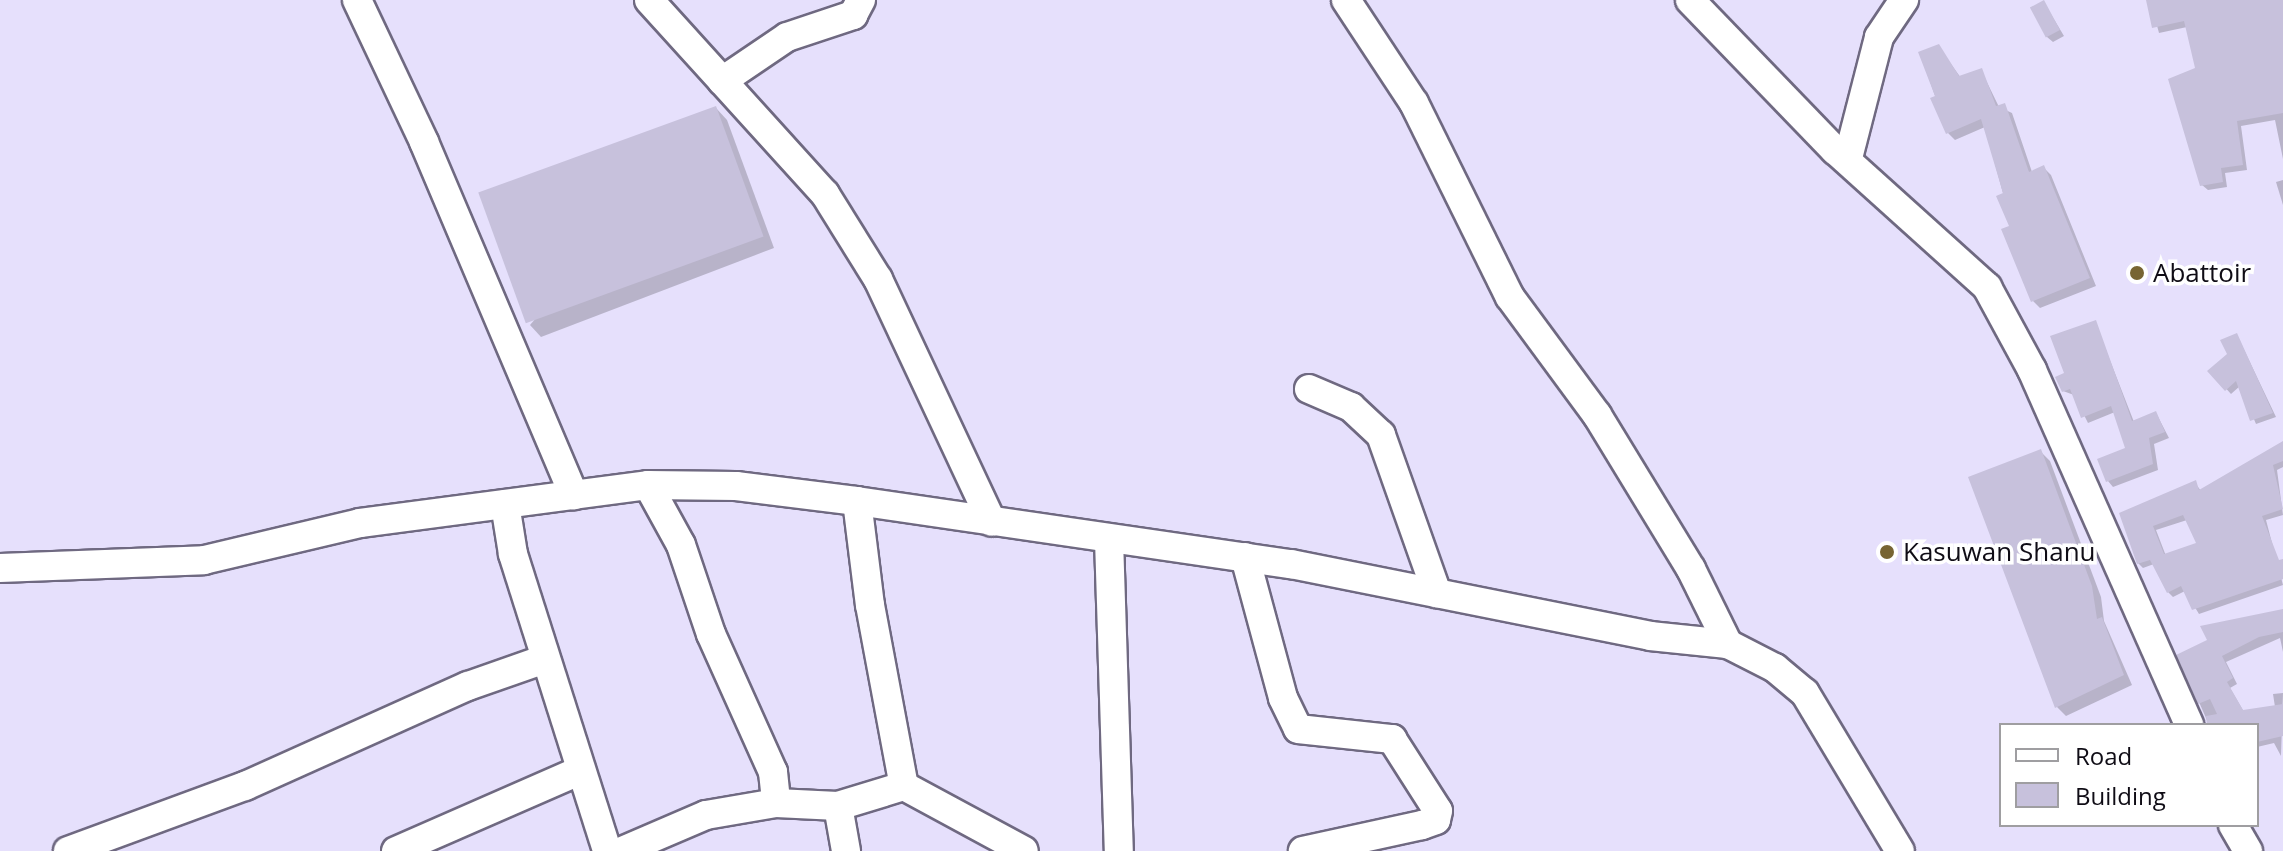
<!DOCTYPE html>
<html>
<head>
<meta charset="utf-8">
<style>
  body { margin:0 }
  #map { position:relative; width:2283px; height:851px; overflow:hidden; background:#e6e0fc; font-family:"Open Sans",sans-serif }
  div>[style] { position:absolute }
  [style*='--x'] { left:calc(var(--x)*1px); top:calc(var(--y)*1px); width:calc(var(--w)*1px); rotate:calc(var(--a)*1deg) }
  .shadow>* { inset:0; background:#0003 }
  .building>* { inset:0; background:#c7c1dc; transform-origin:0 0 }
  .roads { filter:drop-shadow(2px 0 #6f6981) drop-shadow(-2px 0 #6f6981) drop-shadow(0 2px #6f6981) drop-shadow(0 -2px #6f6981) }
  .minor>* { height:28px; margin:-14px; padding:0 14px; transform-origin:14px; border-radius:14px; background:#fff }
  .dots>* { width:22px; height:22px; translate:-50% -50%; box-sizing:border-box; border:4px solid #fff; border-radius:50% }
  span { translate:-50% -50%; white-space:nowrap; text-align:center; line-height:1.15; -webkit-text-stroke:7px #fff; paint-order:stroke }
  .poi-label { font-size:26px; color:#0f0c15 }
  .left { translate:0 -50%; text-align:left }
  .legend { position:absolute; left:1999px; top:723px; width:260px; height:104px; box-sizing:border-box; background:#fff; border:2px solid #9f9ea1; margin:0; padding:10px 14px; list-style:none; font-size:24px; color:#0f0c15 }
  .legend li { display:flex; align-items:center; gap:16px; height:40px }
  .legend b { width:40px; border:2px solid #9f9ea1 }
</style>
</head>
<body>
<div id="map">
  <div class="shadow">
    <i style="clip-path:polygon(2150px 0,2283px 0,2283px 159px,2275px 120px,2241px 126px,2247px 170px,2225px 173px,2227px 187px,2208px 190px,2202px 185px,2197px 69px,2187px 27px,2159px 33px)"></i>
    <i style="clip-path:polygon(2043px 1px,2064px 36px,2053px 42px,2047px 37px)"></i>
    <i style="clip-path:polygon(1938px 46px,1961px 78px,1981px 70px,1999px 107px,2012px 113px,2032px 172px,2044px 168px,2051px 175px,2096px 286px,2040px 308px,2032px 300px,1985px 127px,1955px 140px,1948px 133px,1920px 53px)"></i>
    <i style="clip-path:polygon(716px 108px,727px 120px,774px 248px,541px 337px,530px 325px)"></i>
    <i style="clip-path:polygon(2283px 180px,2283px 205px,2276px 182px)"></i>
    <i style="clip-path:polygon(2095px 322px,2134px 422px,2156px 413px,2169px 438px,2154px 444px,2158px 470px,2113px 487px,2108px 481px,2127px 449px,2115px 412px,2088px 423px,2074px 395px,2063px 391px,2066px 374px)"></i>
    <i style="clip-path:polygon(2237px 335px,2276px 417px,2256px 424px,2240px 386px,2231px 394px,2210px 371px,2229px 355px)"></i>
    <i style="clip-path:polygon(evenodd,2283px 445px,2283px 467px,2277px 470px,2283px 515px,2266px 520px,2283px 585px,2199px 614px,2185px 591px,2173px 597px,2168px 592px,2154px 564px,2143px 568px,2138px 563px,2122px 514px,2195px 483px,2201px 491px,2283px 445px,2187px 520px,2199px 544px,2166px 556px,2156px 530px,2187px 520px)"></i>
    <i style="clip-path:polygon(2040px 451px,2050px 461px,2101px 597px,2104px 621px,2132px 685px,2066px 716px,2057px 707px)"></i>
    <i style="clip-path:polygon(2283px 611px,2283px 652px,2280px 638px,2226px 662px,2237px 684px,2230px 688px,2244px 712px,2275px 707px,2273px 694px,2283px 693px,2281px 756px,2274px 743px,2257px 747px,2257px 725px,2209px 725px,2179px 656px)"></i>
  </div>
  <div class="building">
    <i style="left:2044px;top:0;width:34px;height:16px;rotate:62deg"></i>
    <i style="clip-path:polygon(2146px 0,2283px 0,2283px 113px,2237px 121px,2243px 165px,2221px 168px,2223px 182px,2200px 186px,2168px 79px,2195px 68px,2184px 21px,2152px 28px)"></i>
    <i style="clip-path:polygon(1939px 44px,1959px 76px,1982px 68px,1996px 106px,2005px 103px,2029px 172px,2044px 165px,2090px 278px,2031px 302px,2001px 229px,2009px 226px,1996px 196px,2003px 193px,1981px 119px,1946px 134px,1930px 98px,1935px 96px,1918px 52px)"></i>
    <i style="left:716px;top:106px;width:139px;height:253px;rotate:70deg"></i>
    <i style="clip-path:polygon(2096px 320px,2132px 421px,2156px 411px,2165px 432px,2149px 438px,2153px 464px,2106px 482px,2097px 459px,2125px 448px,2111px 406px,2081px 418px,2070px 389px,2062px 392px,2055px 377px,2064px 373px,2050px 336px)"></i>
    <i style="clip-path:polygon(2237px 333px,2273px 413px,2250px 421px,2236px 381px,2225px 391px,2207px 371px,2227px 354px,2220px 340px)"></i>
    <i style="clip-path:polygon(evenodd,2283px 441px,2283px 461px,2273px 465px,2283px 509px,2262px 516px,2279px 560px,2283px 559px,2283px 579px,2192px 610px,2181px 586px,2167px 593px,2150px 560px,2137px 564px,2119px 513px,2196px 480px,2199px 490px,2283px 441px,2183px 515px,2196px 543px,2164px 554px,2153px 526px,2183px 515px)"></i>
    <i style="clip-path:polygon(2041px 449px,2092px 586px,2097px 619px,2102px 617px,2124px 675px,2055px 708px,1968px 477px)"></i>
    <i style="clip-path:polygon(2283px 609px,2283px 632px,2259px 637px,2222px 656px,2233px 678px,2227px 682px,2243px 710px,2283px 704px,2283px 736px,2257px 742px,2257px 725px,2207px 725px,2206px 716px,2217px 714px,2210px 699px,2198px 704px,2176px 655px,2207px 640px,2200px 626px)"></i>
  </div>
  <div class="roads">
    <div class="minor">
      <i style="--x:357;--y:0;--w:157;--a:64.7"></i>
      <i style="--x:424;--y:142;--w:384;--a:67"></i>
      <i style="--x:649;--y:0;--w:262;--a:47.8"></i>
      <i style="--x:825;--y:194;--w:100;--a:58.1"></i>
      <i style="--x:878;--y:279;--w:268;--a:64.9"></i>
      <i style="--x:1346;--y:0;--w:123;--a:56.6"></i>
      <i style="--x:1414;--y:103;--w:216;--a:63.7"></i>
      <i style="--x:1510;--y:297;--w:147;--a:53.6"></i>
      <i style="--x:1597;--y:415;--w:180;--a:58.6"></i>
      <i style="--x:1691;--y:569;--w:84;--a:63.7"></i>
      <i style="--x:1690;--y:0;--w:209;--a:46"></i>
      <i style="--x:1835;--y:150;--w:205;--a:42"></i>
      <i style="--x:1987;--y:287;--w:94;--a:61.5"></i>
      <i style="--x:2032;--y:370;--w:388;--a:66.1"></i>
      <i style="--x:722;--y:81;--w:78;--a:-34.1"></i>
      <i style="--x:787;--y:37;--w:70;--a:-18.4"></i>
      <i style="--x:853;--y:15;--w:17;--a:-62"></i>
      <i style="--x:1848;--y:158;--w:125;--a:-75.6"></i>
      <i style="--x:1879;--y:37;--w:45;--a:-56"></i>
      <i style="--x:1309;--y:389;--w:46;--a:23.2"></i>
      <i style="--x:1351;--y:407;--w:41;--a:43"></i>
      <i style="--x:1381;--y:435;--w:168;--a:70.5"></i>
      <i style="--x:648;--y:485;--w:68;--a:61.2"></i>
      <i style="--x:681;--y:545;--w:94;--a:71.4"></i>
      <i style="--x:711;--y:634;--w:151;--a:65.8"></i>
      <i style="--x:773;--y:772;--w:31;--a:84"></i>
      <i style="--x:857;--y:501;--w:105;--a:82.9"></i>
      <i style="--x:870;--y:605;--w:184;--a:79.4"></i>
      <i style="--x:505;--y:504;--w:51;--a:80.9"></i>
      <i style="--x:513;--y:554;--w:312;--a:72.4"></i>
      <i style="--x:1109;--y:539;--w:312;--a:88.2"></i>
      <i style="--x:1245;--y:557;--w:146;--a:74.9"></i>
      <i style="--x:1283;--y:698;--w:34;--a:64"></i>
      <i style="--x:1298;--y:729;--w:95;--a:6.1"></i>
      <i style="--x:1392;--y:739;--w:85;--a:57.4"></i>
      <i style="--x:1438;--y:811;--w:9;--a:103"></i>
      <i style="--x:1436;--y:820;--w:15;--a:160"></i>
      <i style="--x:1422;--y:825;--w:122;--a:167.7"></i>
      <i style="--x:0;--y:568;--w:204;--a:-2.2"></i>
      <i style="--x:204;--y:560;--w:160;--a:-13.3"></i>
      <i style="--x:360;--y:523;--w:290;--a:-7.5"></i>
      <i style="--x:648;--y:485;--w:88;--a:0.7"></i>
      <i style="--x:736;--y:486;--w:122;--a:7.1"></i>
      <i style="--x:857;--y:501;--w:439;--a:8.3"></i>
      <i style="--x:1291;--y:564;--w:366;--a:11.3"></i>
      <i style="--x:1650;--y:636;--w:78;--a:5.9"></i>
      <i style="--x:1728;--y:644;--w:53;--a:27.1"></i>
      <i style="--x:1775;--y:668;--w:39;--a:40"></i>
      <i style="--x:1805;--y:693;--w:184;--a:59"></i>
      <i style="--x:838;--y:806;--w:46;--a:79.9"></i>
      <i style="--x:2233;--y:825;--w:30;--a:60"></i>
      <i style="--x:68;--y:851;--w:189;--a:-20.2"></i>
      <i style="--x:245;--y:786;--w:244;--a:-24.2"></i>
      <i style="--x:468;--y:686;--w:82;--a:-19.3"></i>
      <i style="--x:396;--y:851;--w:200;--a:-23.6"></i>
      <i style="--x:622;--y:851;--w:91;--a:-23.2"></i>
      <i style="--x:706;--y:815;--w:71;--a:-9.7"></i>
      <i style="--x:776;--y:803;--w:62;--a:2.8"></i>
      <i style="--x:838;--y:806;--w:69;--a:-16.9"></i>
      <i style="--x:904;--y:786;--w:136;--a:28.4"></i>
    </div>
  </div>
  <div class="dots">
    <i style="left:2137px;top:273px;background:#776433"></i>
    <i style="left:1887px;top:552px;background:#776433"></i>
  </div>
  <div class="poi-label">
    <span class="left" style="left:2153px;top:273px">Abattoir</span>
    <span class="left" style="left:1903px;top:552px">Kasuwan Shanu</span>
  </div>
  <ul class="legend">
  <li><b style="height:10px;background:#fff"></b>Road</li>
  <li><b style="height:22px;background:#c7c1dc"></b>Building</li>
  </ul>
</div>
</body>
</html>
